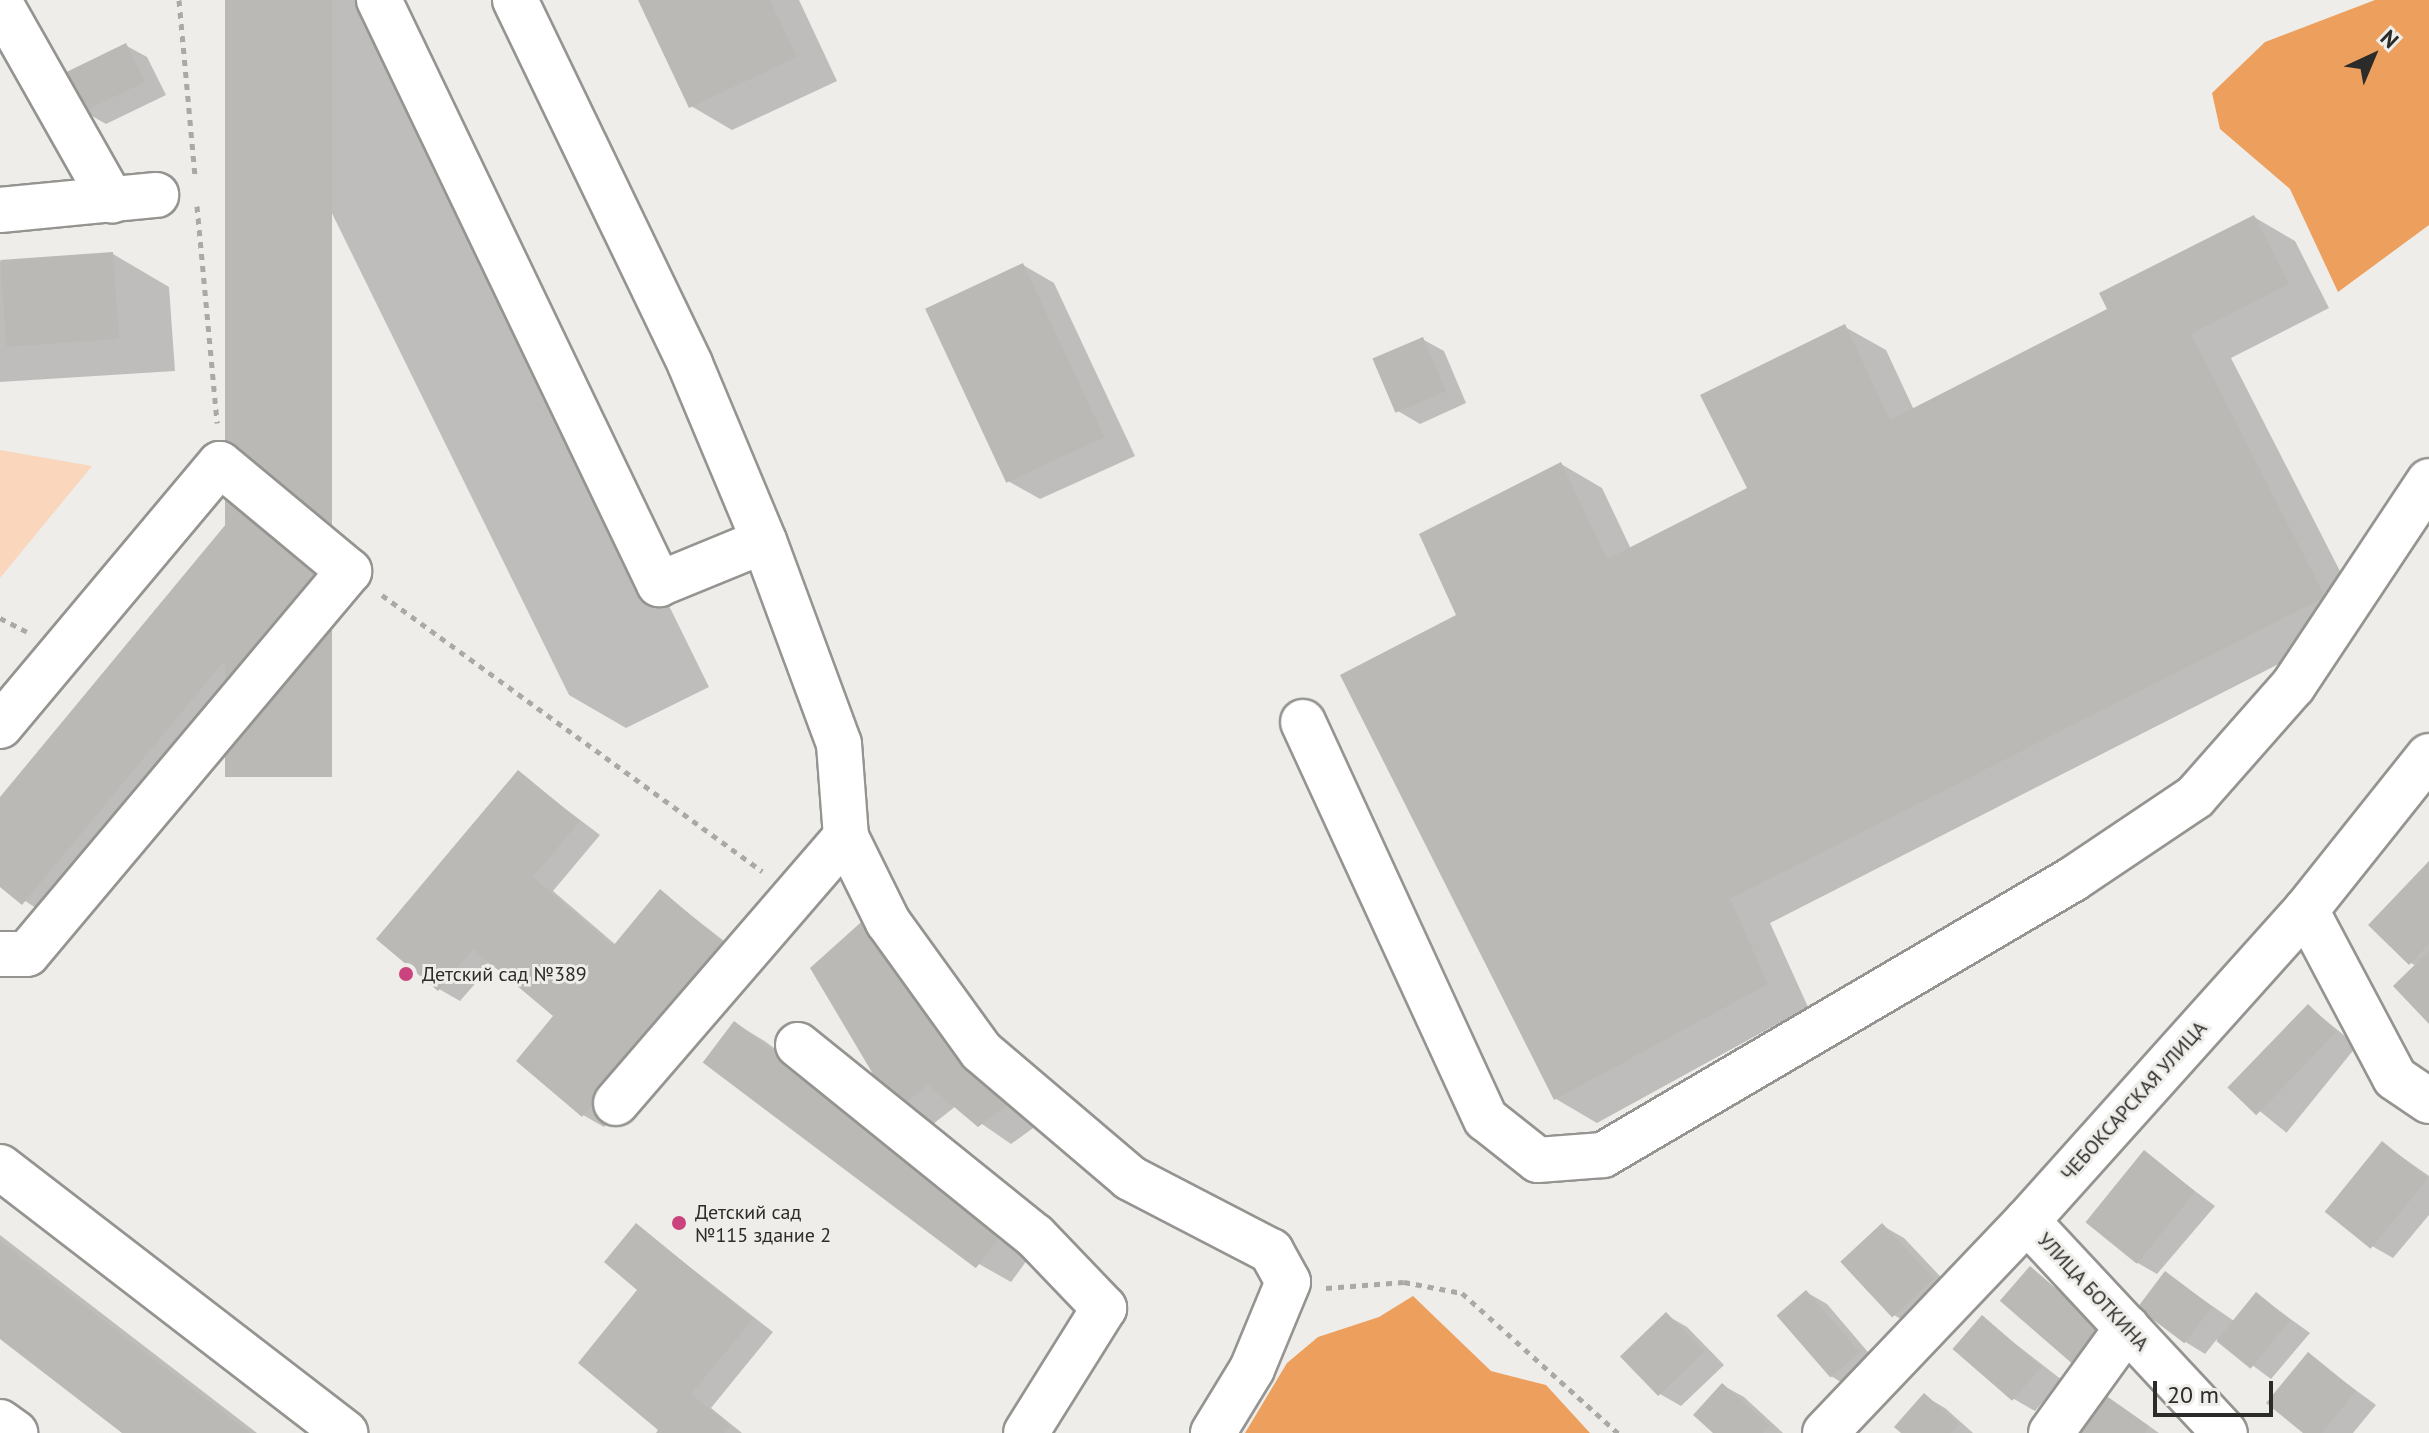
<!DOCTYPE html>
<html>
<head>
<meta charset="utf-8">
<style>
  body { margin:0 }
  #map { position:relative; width:2429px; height:1433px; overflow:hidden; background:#eeedea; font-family:"PT Sans",sans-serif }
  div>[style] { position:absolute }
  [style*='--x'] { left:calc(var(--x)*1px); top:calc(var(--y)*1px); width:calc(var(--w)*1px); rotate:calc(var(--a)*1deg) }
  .green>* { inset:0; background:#f9d6bc }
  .forest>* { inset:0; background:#ed9f5e }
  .shadow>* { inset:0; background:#0003; transform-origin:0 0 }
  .building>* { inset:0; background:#bbb9b5; transform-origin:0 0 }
  .path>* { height:5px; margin-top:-2.5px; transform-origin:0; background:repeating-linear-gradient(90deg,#aaa9a6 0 6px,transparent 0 12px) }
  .roads { filter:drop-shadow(2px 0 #959491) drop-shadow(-2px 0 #959491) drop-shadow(0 2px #959491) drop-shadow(0 -2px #959491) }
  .minor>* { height:44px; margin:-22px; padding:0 22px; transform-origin:22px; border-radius:22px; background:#fff }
  .dots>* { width:22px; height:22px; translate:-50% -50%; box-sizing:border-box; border:4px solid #eeedea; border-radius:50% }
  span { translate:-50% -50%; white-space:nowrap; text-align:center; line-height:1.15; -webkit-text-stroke:6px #eeedea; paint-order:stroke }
  .poi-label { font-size:20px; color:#2b2b29 }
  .left { translate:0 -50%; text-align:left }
  .street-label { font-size:20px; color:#2b2b29 }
  .north { position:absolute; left:2333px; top:16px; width:80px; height:80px; -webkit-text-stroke:6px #eeedea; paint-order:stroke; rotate:44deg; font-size:22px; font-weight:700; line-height:32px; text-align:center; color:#2b2b29 }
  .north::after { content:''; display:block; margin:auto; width:28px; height:36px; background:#2b2b29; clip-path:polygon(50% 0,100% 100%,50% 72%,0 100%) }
  .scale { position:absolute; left:2153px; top:1381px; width:120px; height:36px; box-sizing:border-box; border:4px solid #2b2b29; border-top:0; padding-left:10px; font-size:24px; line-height:28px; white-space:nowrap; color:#2b2b29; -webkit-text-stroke:6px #eeedea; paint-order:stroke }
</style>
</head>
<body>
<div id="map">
  <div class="green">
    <i style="clip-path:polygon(0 450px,92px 466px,0 578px)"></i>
  </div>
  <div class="forest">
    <i style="clip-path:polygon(2375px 0,2429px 0,2429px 225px,2338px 292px,2290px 189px,2220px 129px,2212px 93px,2265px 42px)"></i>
    <i style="clip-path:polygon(1413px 1296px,1491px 1371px,1546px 1385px,1590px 1433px,1245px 1433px,1287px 1363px,1318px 1337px,1379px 1317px)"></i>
  </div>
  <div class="shadow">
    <i style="clip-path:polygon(227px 0,371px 0,709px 687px,626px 728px,569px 695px)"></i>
    <i style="clip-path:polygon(640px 0,799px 0,837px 81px,732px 130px,691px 106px)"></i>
    <i style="clip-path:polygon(125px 45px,147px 57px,166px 95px,106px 124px,85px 112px)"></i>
    <i style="clip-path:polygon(2254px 217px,2295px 241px,2329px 308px,2231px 358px,2365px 620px,1770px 923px,1808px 1007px,1597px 1123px,1556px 1099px,1459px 616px,1561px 464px,1602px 488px,1631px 549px,1750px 489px,1845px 327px,1886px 350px,1914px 410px,2109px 310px)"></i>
    <i style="clip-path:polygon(113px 254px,169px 287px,175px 371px,0 382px,0 262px)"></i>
    <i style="clip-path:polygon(1023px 265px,1054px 283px,1135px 456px,1040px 499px,1008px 481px)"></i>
    <i style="clip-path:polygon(1422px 339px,1444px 351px,1466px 403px,1420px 424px,1398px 411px)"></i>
    <i style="clip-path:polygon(231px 521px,273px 544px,337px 598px,64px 927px,0 884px,0 800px)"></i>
    <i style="clip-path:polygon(518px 773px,600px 835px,553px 891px,616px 945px,661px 892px,746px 958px,604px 1127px,583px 1115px,556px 1016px,493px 963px,460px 1001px,439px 989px)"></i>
    <i style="clip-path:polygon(2429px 864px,2429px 1021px,2416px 966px,2411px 963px)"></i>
    <i style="clip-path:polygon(868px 918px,1040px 1123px,1011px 1144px,956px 1106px,928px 1128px,896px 1110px)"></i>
    <i style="left:2308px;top:1006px;width:63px;height:112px;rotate:39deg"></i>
    <i style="clip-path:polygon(735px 1023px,766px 1042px,1036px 1248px,1011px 1282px,979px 1264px)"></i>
    <i style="clip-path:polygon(2382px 1143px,2429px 1176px,2429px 1215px,2393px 1258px,2372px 1246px)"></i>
    <i style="clip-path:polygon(2144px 1153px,2215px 1206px,2157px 1274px,2136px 1262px)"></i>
    <i style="clip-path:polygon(636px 1225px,773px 1332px,711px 1408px,742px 1433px,658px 1433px)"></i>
    <i style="clip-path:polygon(1883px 1226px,1904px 1238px,1954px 1291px,1916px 1328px,1894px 1315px)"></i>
    <i style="clip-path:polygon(0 1235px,257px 1433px,125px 1433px,0 1337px)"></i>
    <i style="clip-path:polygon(2031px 1269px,2128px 1347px,2100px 1379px)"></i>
    <i style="clip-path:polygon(2166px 1274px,2234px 1321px,2256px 1294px,2310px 1333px,2271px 1379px,2217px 1339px,2205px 1354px,2184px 1341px)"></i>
    <i style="clip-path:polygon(1806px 1292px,1827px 1304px,1879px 1365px,1852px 1389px,1831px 1376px)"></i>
    <i style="clip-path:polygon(1666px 1315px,1687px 1327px,1724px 1365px,1681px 1406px,1660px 1394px)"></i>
    <i style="clip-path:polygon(1982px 1318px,2062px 1380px,2035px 1411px,2014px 1399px)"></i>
    <i style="clip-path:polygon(2308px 1355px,2376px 1405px,2353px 1433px,2306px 1433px)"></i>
    <i style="clip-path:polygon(1722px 1385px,1744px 1397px,1783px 1433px,1716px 1433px)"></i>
    <i style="clip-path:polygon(1924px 1396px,1945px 1408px,1973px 1433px,1904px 1433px)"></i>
    <i style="clip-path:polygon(2119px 1405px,2159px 1433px,2071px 1433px)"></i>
  </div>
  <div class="building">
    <i style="left:225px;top:0;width:107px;height:777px"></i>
    <i style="clip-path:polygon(638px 0,770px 0,797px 57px,689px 108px)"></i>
    <i style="left:126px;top:43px;width:43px;height:69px;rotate:64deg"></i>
    <i style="clip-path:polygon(2254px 215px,2289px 284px,2191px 334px,2325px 597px,1730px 899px,1768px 984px,1554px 1100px,1340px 675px,1456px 615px,1419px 534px,1561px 462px,1607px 559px,1747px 488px,1700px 395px,1845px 324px,1890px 420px,2107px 309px,2099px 293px)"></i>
    <i style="left:113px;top:252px;width:87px;height:113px;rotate:86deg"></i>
    <i style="left:1023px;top:263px;width:192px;height:108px;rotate:65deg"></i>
    <i style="left:1423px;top:337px;width:59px;height:55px;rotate:67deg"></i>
    <i style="clip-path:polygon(231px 518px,297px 573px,22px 905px,0 887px,0 797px)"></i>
    <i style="clip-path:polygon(518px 770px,580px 821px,533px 877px,613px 946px,660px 889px,726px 945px,582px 1117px,516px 1061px,553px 1016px,473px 949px,438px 991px,376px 939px)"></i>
    <i style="clip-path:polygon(2429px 861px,2429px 944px,2409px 965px,2368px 925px)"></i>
    <i style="clip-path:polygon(868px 916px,953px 1045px,1009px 1104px,978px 1127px,928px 1085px,895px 1111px,810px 968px)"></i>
    <i style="clip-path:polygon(2429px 951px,2429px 1024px,2393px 986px)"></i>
    <i style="left:2308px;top:1004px;width:40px;height:116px;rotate:44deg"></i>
    <i style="left:734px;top:1021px;width:342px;height:52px;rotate:37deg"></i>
    <i style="left:2382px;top:1141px;width:59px;height:91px;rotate:39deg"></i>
    <i style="left:2144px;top:1150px;width:66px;height:93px;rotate:39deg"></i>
    <i style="clip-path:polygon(636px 1223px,753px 1319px,691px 1394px,730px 1426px,724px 1433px,656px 1433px,658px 1430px,578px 1363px,637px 1290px,604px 1262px)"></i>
    <i style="left:1882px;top:1223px;width:76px;height:57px;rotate:47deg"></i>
    <i style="clip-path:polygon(0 1241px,250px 1433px,122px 1433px,0 1339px)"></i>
    <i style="left:2030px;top:1266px;width:103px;height:46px;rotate:41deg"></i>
    <i style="left:2165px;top:1271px;width:59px;height:46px;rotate:37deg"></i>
    <i style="left:1806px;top:1290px;width:82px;height:39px;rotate:49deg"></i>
    <i style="left:2256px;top:1292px;width:44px;height:63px;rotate:39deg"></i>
    <i style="left:1666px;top:1312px;width:55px;height:64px;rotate:46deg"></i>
    <i style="left:1982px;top:1315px;width:79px;height:45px;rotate:41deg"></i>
    <i style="clip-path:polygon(2308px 1352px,2356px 1391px,2322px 1433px,2303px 1433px,2266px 1403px)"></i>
    <i style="clip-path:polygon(1722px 1383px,1770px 1426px,1763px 1433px,1713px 1433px,1693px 1415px)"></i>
    <i style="clip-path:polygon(2098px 1390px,2149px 1426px,2145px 1433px,2068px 1433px)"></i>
    <i style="clip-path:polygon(1924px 1393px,1959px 1424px,1951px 1433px,1901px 1433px,1894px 1427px)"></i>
  </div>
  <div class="path">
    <i style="--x:179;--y:0;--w:177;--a:84.8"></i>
    <i style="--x:197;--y:206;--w:218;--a:84.7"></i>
    <i style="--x:382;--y:595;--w:470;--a:36"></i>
    <i style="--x:0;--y:618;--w:30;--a:27"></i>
    <i style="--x:1326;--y:1288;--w:78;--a:-4.4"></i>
    <i style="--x:1404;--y:1282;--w:59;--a:10.7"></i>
    <i style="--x:1462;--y:1293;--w:210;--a:41.9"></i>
  </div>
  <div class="roads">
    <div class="minor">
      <i style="--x:379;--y:0;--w:648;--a:64.38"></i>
      <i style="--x:659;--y:584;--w:113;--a:-22.3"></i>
      <i style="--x:515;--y:0;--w:404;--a:64.3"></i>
      <i style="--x:690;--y:364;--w:192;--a:67.3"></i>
      <i style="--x:764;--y:541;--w:216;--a:69.7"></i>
      <i style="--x:839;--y:744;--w:93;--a:85.7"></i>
      <i style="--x:846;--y:837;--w:95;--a:63.7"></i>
      <i style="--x:888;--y:922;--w:159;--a:54.2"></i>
      <i style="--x:981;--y:1051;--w:196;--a:40.4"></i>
      <i style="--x:1130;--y:1178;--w:159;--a:27.4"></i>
      <i style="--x:1271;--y:1251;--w:35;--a:61"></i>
      <i style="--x:1288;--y:1282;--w:94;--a:112.5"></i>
      <i style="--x:1252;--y:1369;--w:75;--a:121.4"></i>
      <i style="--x:0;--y:3;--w:227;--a:60.5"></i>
      <i style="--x:0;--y:210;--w:157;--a:-5.5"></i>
      <i style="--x:1303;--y:722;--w:437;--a:65.3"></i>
      <i style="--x:1486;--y:1119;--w:66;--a:38.3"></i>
      <i style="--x:1538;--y:1160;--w:65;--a:-4.4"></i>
      <i style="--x:1603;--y:1155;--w:545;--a:-30.42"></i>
      <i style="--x:2073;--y:879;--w:147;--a:-33.9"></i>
      <i style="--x:2195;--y:797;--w:148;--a:-48.6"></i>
      <i style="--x:2293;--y:686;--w:246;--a:-56.4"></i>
      <i style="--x:0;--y:726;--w:342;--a:-50"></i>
      <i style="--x:220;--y:464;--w:168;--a:39.7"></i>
      <i style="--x:349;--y:571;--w:500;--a:130.05"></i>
      <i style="--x:27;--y:954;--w:27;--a:180"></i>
      <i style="--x:2306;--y:910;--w:190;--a:62.1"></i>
      <i style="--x:2395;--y:1078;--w:41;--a:34.1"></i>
      <i style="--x:798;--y:1045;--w:304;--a:38.9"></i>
      <i style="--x:1035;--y:1236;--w:100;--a:46.2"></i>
      <i style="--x:1104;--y:1308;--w:147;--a:122"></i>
      <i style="--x:616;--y:1103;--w:352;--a:-49.2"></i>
      <i style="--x:0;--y:1167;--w:436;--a:37.6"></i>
      <i style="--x:2027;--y:1221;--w:290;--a:47"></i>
      <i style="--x:0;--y:1422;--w:19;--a:36"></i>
      <i style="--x:1825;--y:1433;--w:293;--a:-46.4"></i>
      <i style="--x:2027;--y:1221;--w:418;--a:-48.1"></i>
      <i style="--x:2306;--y:910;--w:197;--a:-51.4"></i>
      <i style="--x:2051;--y:1433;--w:130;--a:-54.1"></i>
    </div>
  </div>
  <div class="dots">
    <i style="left:406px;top:974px;background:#cb437e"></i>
    <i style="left:679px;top:1223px;background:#cb437e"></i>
  </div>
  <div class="poi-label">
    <span class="left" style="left:422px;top:974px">Детский сад №389</span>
    <span class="left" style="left:695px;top:1224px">Детский сад<br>№115 здание 2</span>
  </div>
  <div class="street-label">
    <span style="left:2134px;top:1101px;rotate:-48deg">ЧЕБОКСАРСКАЯ УЛИЦА</span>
    <span style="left:2093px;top:1292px;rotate:47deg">УЛИЦА БОТКИНА</span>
  </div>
  <div class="north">N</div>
  <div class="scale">20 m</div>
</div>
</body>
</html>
